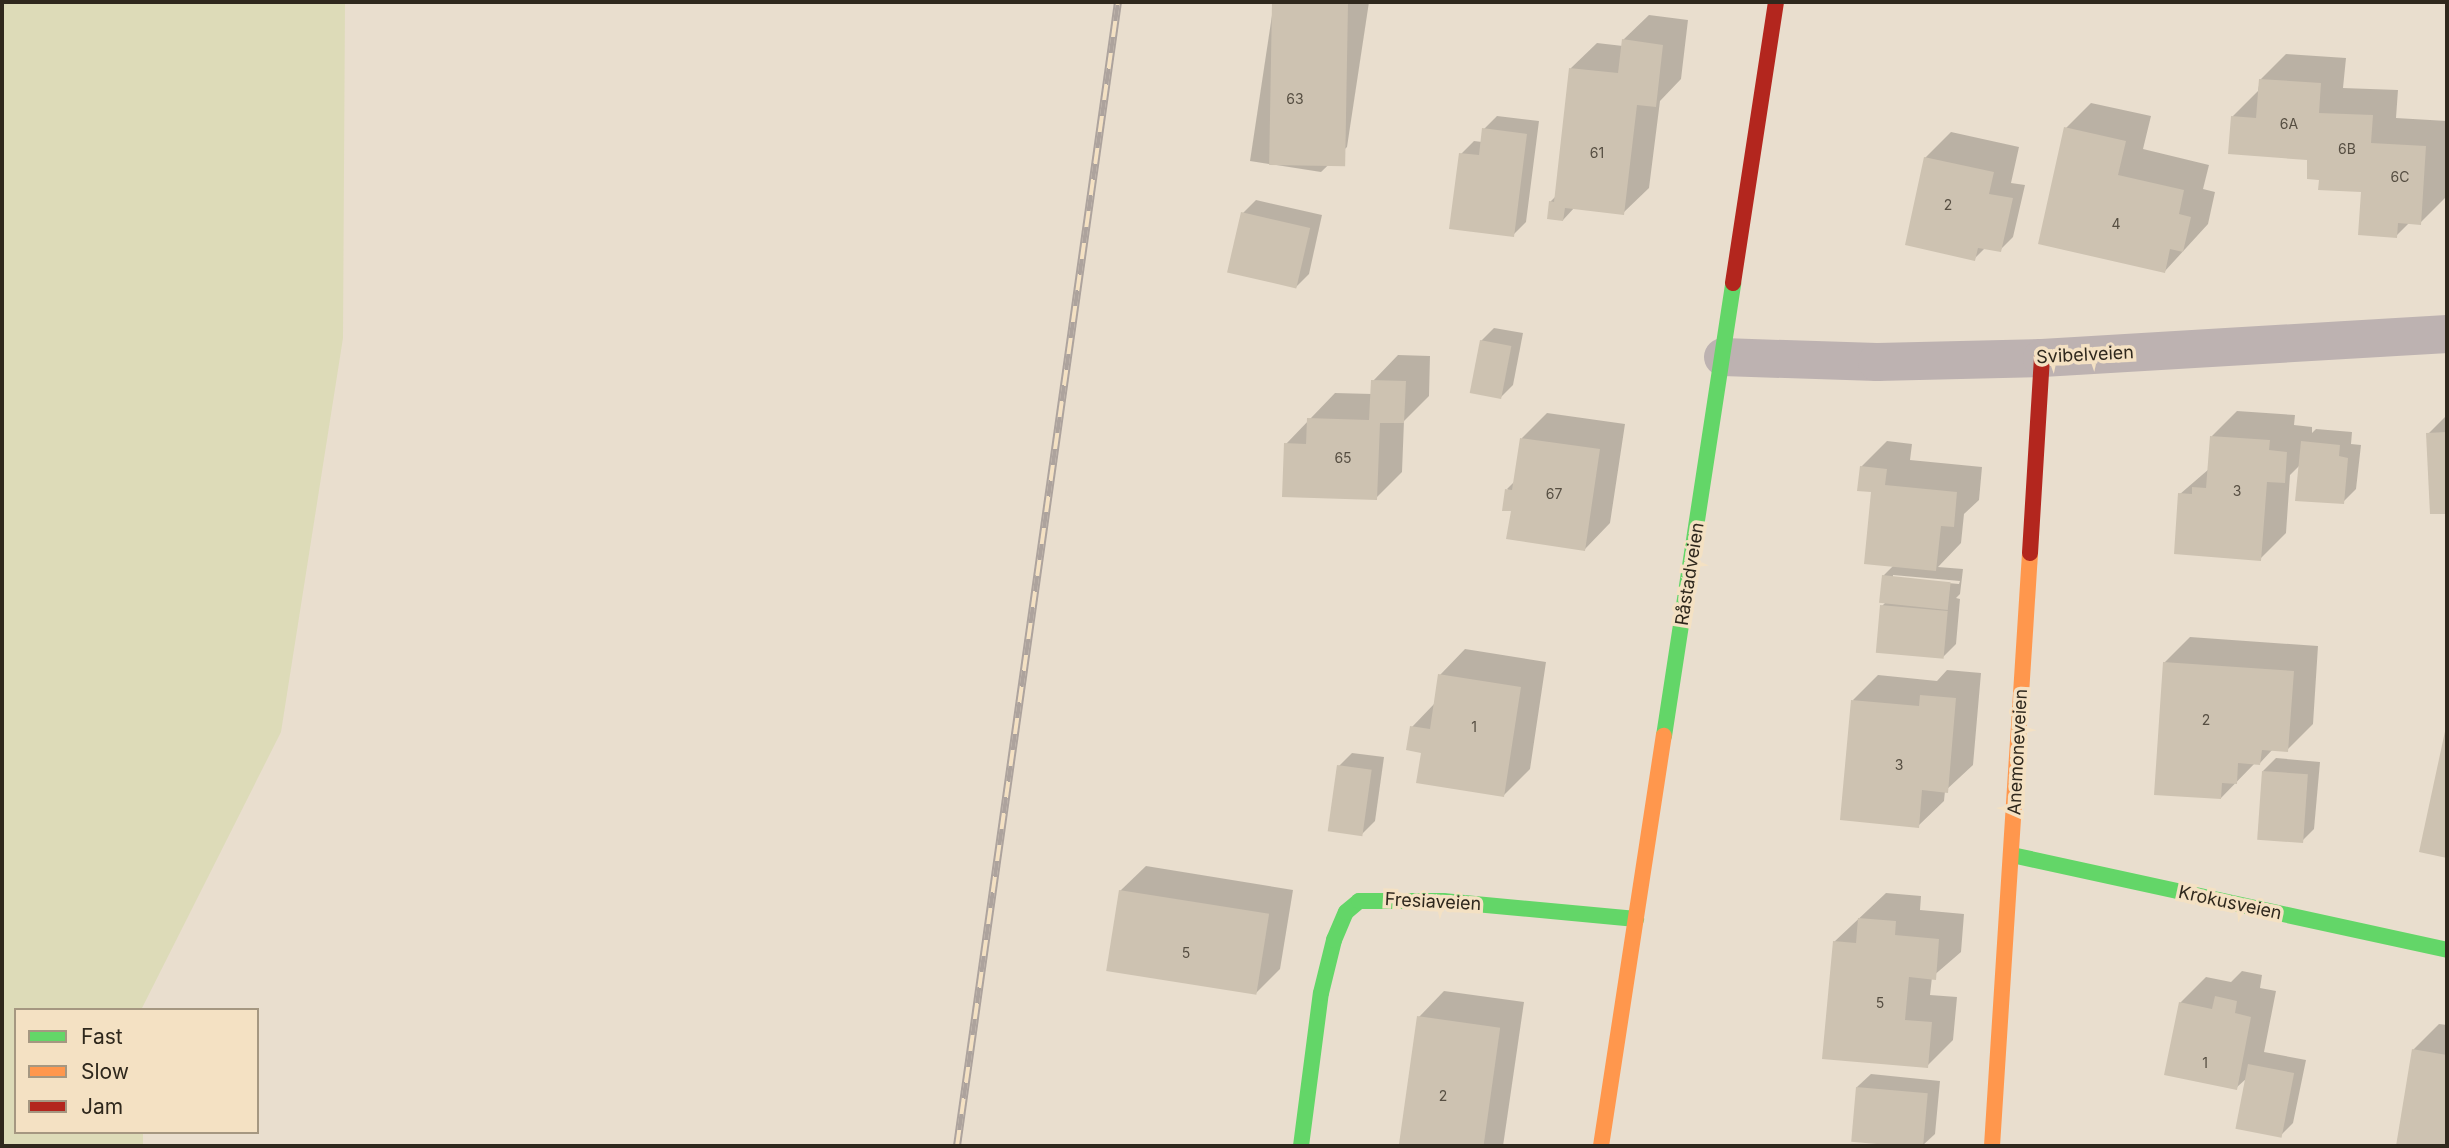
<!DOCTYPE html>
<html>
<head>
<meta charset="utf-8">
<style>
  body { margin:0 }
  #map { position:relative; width:2449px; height:1148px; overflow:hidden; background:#e9dece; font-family:Inter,sans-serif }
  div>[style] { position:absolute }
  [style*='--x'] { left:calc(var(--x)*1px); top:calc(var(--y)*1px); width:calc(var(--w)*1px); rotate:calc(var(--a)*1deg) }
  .green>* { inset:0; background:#dddbb8 }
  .shadow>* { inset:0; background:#0003 }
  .building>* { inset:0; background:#cdc2b1; transform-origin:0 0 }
  .street>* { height:38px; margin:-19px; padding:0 19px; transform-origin:19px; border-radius:19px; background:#bdb2b1 }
  .fast>* { height:16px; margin:-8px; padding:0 8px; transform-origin:8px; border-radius:8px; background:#63d668 }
  .slow>* { height:16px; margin:-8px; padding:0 8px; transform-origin:8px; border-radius:8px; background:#ff974d }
  .jam>* { height:16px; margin:-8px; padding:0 8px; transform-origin:8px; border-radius:8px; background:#b3261e }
  .rail>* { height:8px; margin-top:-4px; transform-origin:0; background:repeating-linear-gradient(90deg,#f4e1c3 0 16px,#ada39d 0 32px); box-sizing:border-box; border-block:2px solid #ada39d }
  span { translate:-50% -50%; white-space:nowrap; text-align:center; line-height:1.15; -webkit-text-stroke:7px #f4e1c3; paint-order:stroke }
  .number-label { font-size:14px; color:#564e42 }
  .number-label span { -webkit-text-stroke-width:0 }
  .street-label { font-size:18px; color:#2f281d }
  .frame { position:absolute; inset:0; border:4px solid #2f281d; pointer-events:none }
  .legend { position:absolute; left:14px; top:1008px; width:245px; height:126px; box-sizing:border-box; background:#f4e1c3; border:2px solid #a59781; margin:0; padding:9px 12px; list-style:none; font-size:21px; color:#2f281d }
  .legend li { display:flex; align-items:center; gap:14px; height:35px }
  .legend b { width:35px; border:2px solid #a59781 }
</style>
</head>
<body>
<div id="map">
  <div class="green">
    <i style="clip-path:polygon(2px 2px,345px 2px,343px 338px,281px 732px,141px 1010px,16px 1010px,16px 1132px,143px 1132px,143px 1146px,2px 1146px)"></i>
  </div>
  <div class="shadow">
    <i style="clip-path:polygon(1274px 2px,1369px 2px,1347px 147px,1321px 172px,1250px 161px)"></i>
    <i style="clip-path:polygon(1649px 15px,1688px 20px,1681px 79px,1660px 101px,1649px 188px,1623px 213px,1575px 207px,1563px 220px,1550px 202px,1556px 196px,1571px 68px,1597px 43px,1623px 46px,1623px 40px)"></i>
    <i style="clip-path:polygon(2286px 54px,2346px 58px,2343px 88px,2398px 90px,2396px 118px,2447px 121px,2446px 197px,2420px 223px,2410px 222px,2396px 236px,2363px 191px,2321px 179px,2309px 159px,2232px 117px,2258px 91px,2260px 80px)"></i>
    <i style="clip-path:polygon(2091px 103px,2151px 116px,2143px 149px,2209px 165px,2203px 189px,2215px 192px,2208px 224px,2165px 271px,2066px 128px)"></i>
    <i style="clip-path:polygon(1497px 116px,1539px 121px,1526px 222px,1513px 235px,1461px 154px,1474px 141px,1482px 142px,1484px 129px)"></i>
    <i style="clip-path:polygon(1951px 132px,2019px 147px,2011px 183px,2025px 185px,2013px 237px,2000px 250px,1986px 247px,1974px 259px,1925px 158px)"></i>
    <i style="clip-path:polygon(1256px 200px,1322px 215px,1309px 274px,1296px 287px,1243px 213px)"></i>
    <i style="clip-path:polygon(1494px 328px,1523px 333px,1513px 385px,1500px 398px,1481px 341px)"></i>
    <i style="clip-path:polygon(1398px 355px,1430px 356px,1429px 396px,1404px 421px,1402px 472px,1376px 498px,1286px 444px,1335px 393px,1372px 394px,1373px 381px)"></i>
    <i style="clip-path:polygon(2237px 411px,2295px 415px,2294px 425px,2312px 427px,2312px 433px,2316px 429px,2352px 432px,2351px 444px,2361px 445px,2356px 489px,2343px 502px,2300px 465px,2290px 475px,2286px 533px,2260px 559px,2180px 494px,2209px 469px,2212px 436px)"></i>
    <i style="clip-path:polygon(1547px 413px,1625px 424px,1610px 523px,1585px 549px,1507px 489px,1515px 481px,1522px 438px)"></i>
    <i style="clip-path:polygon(2447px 415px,2447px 512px,2432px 512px,2428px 434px)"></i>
    <i style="clip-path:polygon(evenodd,1887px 441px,1912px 444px,1910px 460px,1982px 467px,1979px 500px,1964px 514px,1961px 543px,1938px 567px,1963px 569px,1960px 594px,1956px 598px,1960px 599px,1956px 644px,1943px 657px,1882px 606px,1886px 602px,1883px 576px,1894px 565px,1873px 491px,1861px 467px,1887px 441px,1893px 575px,1960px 581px,1959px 584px,1893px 578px,1893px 575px)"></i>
    <i style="clip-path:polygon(2190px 637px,2318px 646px,2313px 724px,2287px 750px,2273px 749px,2260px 763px,2255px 763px,2221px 798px,2164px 663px)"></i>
    <i style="clip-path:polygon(1465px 649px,1546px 662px,1530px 769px,1504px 795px,1412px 727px,1435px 703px,1440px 675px)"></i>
    <i style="clip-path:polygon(1947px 670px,1981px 673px,1973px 765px,1945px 791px,1944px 801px,1918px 826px,1853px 700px,1878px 675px,1937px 681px)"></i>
    <i style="clip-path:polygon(2447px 725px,2447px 856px,2421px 851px)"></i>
    <i style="clip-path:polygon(1352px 753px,1384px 757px,1375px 821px,1362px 834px,1339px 766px)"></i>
    <i style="clip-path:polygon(2276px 758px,2320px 762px,2314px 829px,2301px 842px,2263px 771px)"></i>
    <i style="clip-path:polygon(1146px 866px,1293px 890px,1280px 969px,1255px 994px,1120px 891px)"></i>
    <i style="clip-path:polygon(1886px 893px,1921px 896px,1920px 910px,1964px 914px,1961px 952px,1932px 977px,1930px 995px,1957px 997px,1953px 1040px,1927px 1066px,1834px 942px)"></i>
    <i style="clip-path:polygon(2242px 971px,2262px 975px,2260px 988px,2276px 991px,2264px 1052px,2306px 1060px,2293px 1123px,2279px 1137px,2247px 1078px,2236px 1088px,2180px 1003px,2206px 977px,2231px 982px)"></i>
    <i style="clip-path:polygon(1444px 991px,1524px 1002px,1503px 1146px,1400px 1146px,1419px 1017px)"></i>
    <i style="clip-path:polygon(2439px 1024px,2447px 1025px,2447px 1146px,2397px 1146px,2413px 1050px)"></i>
    <i style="clip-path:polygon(1871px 1074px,1940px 1081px,1935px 1134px,1922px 1146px,1853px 1140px,1857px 1087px)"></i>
  </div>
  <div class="building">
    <i style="left:1272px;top:2px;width:76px;height:163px;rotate:1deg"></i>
    <i style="clip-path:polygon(1622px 39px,1663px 45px,1656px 107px,1637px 105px,1624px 215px,1565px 208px,1563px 221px,1547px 219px,1549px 201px,1554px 202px,1569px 68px,1618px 73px)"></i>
    <i style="clip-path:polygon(2259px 79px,2321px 83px,2319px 113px,2373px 115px,2371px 143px,2426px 146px,2421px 225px,2398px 223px,2397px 238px,2358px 235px,2361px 192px,2318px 190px,2319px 180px,2307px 179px,2307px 160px,2228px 154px,2231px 116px,2256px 118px)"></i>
    <i style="clip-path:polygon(2064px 127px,2126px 141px,2118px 175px,2184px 190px,2179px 214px,2191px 217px,2183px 252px,2170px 249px,2165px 273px,2038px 244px)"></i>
    <i style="clip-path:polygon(1482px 128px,1527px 134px,1514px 237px,1449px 229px,1459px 153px,1479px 155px)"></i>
    <i style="clip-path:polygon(1924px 157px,1994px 172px,1989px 194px,2013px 198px,2001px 252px,1978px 248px,1975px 261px,1905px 245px)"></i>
    <i style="left:1241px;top:212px;width:71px;height:62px;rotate:13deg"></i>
    <i style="left:1480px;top:340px;width:32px;height:54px;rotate:11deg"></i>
    <i style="clip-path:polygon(1371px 380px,1406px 381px,1404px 423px,1380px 423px,1377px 500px,1282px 497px,1284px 443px,1306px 444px,1307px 418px,1369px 420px)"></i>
    <i style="clip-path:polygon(2447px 432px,2447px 514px,2430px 514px,2426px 433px)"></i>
    <i style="clip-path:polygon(2210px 436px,2270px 440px,2269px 450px,2287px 452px,2285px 483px,2267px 482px,2261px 561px,2174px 554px,2178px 493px,2192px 494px,2192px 487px,2206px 488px)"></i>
    <i style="clip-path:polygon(1520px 438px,1600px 449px,1585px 551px,1506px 539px,1511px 511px,1502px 511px,1505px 489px,1512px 490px)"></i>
    <i style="clip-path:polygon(2301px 441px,2340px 445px,2339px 456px,2348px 458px,2344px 504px,2295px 501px)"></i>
    <i style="clip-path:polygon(1860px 466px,1887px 469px,1885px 485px,1957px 492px,1954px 527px,1941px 526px,1936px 571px,1864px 564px,1871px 492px,1857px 491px)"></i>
    <i style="left:1882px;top:575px;width:69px;height:28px;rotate:6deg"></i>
    <i style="left:1880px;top:605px;width:68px;height:48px;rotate:5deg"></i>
    <i style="clip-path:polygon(2163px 662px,2294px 671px,2288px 752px,2262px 750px,2260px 765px,2238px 763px,2237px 784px,2222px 783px,2221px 799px,2154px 795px)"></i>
    <i style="clip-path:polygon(1438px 674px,1521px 687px,1504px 797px,1416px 783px,1421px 753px,1406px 750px,1410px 726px,1430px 729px)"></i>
    <i style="clip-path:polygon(1920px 695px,1956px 698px,1948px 793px,1922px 790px,1919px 828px,1840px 820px,1851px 700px,1919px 706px)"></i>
    <i style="clip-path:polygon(2447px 722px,2447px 858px,2419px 852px)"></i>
    <i style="left:1337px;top:765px;width:35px;height:67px;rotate:8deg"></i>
    <i style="left:2262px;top:771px;width:46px;height:69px;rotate:4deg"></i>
    <i style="left:1119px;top:890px;width:152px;height:82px;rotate:9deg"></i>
    <i style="clip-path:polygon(1858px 918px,1896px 921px,1895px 935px,1939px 939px,1936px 980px,1909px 977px,1905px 1020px,1932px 1022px,1928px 1068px,1822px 1059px,1833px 941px,1856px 943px)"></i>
    <i style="clip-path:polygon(2215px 996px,2237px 1001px,2235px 1013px,2251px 1017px,2237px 1090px,2164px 1075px,2179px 1002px,2212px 1009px)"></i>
    <i style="left:1417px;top:1016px;width:84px;height:131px;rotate:8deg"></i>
    <i style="clip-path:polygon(2412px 1049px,2447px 1055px,2447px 1146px,2396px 1146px)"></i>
    <i style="left:2248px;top:1064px;width:47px;height:66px;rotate:11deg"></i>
    <i style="left:1856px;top:1087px;width:72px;height:55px;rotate:5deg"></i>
  </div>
  <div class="street">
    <i style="--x:1723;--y:357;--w:154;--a:1.9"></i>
    <i style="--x:1877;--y:362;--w:165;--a:-1.4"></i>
    <i style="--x:2042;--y:358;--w:406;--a:-3.4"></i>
  </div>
  <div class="fast">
    <i style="--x:1664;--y:736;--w:458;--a:-81.3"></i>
    <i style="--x:2012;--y:855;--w:445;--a:12.3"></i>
    <i style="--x:1301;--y:1146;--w:154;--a:-82.6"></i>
    <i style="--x:1321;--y:993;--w:55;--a:-76.2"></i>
    <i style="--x:1334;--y:940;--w:30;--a:-67"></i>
    <i style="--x:1346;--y:912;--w:17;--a:-40"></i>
    <i style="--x:1359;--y:901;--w:84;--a:0"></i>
    <i style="--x:1443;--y:901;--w:194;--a:5.3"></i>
  </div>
  <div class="slow">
    <i style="--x:1601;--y:1146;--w:415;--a:-81.3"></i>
    <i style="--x:1992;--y:1146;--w:594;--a:-86.33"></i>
  </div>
  <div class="jam">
    <i style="--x:1733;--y:283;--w:284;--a:-81.3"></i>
    <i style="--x:2030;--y:553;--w:195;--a:-86.5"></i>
  </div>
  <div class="rail">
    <i style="--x:957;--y:1146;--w:1155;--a:-81.99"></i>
  </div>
  <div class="number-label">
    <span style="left:1295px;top:99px">63</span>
    <span style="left:2289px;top:124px">6A</span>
    <span style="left:2347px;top:149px">6B</span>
    <span style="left:1597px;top:153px">61</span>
    <span style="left:2400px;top:177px">6C</span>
    <span style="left:1948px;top:205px">2</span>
    <span style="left:2116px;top:224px">4</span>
    <span style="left:1343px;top:458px">65</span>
    <span style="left:2237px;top:491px">3</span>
    <span style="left:1554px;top:494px">67</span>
    <span style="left:2206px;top:720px">2</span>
    <span style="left:1474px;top:727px">1</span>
    <span style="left:1899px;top:765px">3</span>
    <span style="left:1186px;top:953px">5</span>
    <span style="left:1880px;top:1003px">5</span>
    <span style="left:2205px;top:1063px">1</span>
    <span style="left:1443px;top:1096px">2</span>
  </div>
  <div class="street-label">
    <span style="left:2085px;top:355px;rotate:-3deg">Svibelveien</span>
    <span style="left:1690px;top:574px;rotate:-81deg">Råstadveien</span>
    <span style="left:2018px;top:752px;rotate:-87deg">Anemoneveien</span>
    <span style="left:1433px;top:902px;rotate:3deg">Fresiaveien</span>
    <span style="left:2230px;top:903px;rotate:12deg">Krokusveien</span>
  </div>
  <div class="frame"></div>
  <ul class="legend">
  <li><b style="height:9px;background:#63d668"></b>Fast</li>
  <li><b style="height:9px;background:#ff974d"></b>Slow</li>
  <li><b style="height:9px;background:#b3261e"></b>Jam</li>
  </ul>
</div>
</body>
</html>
